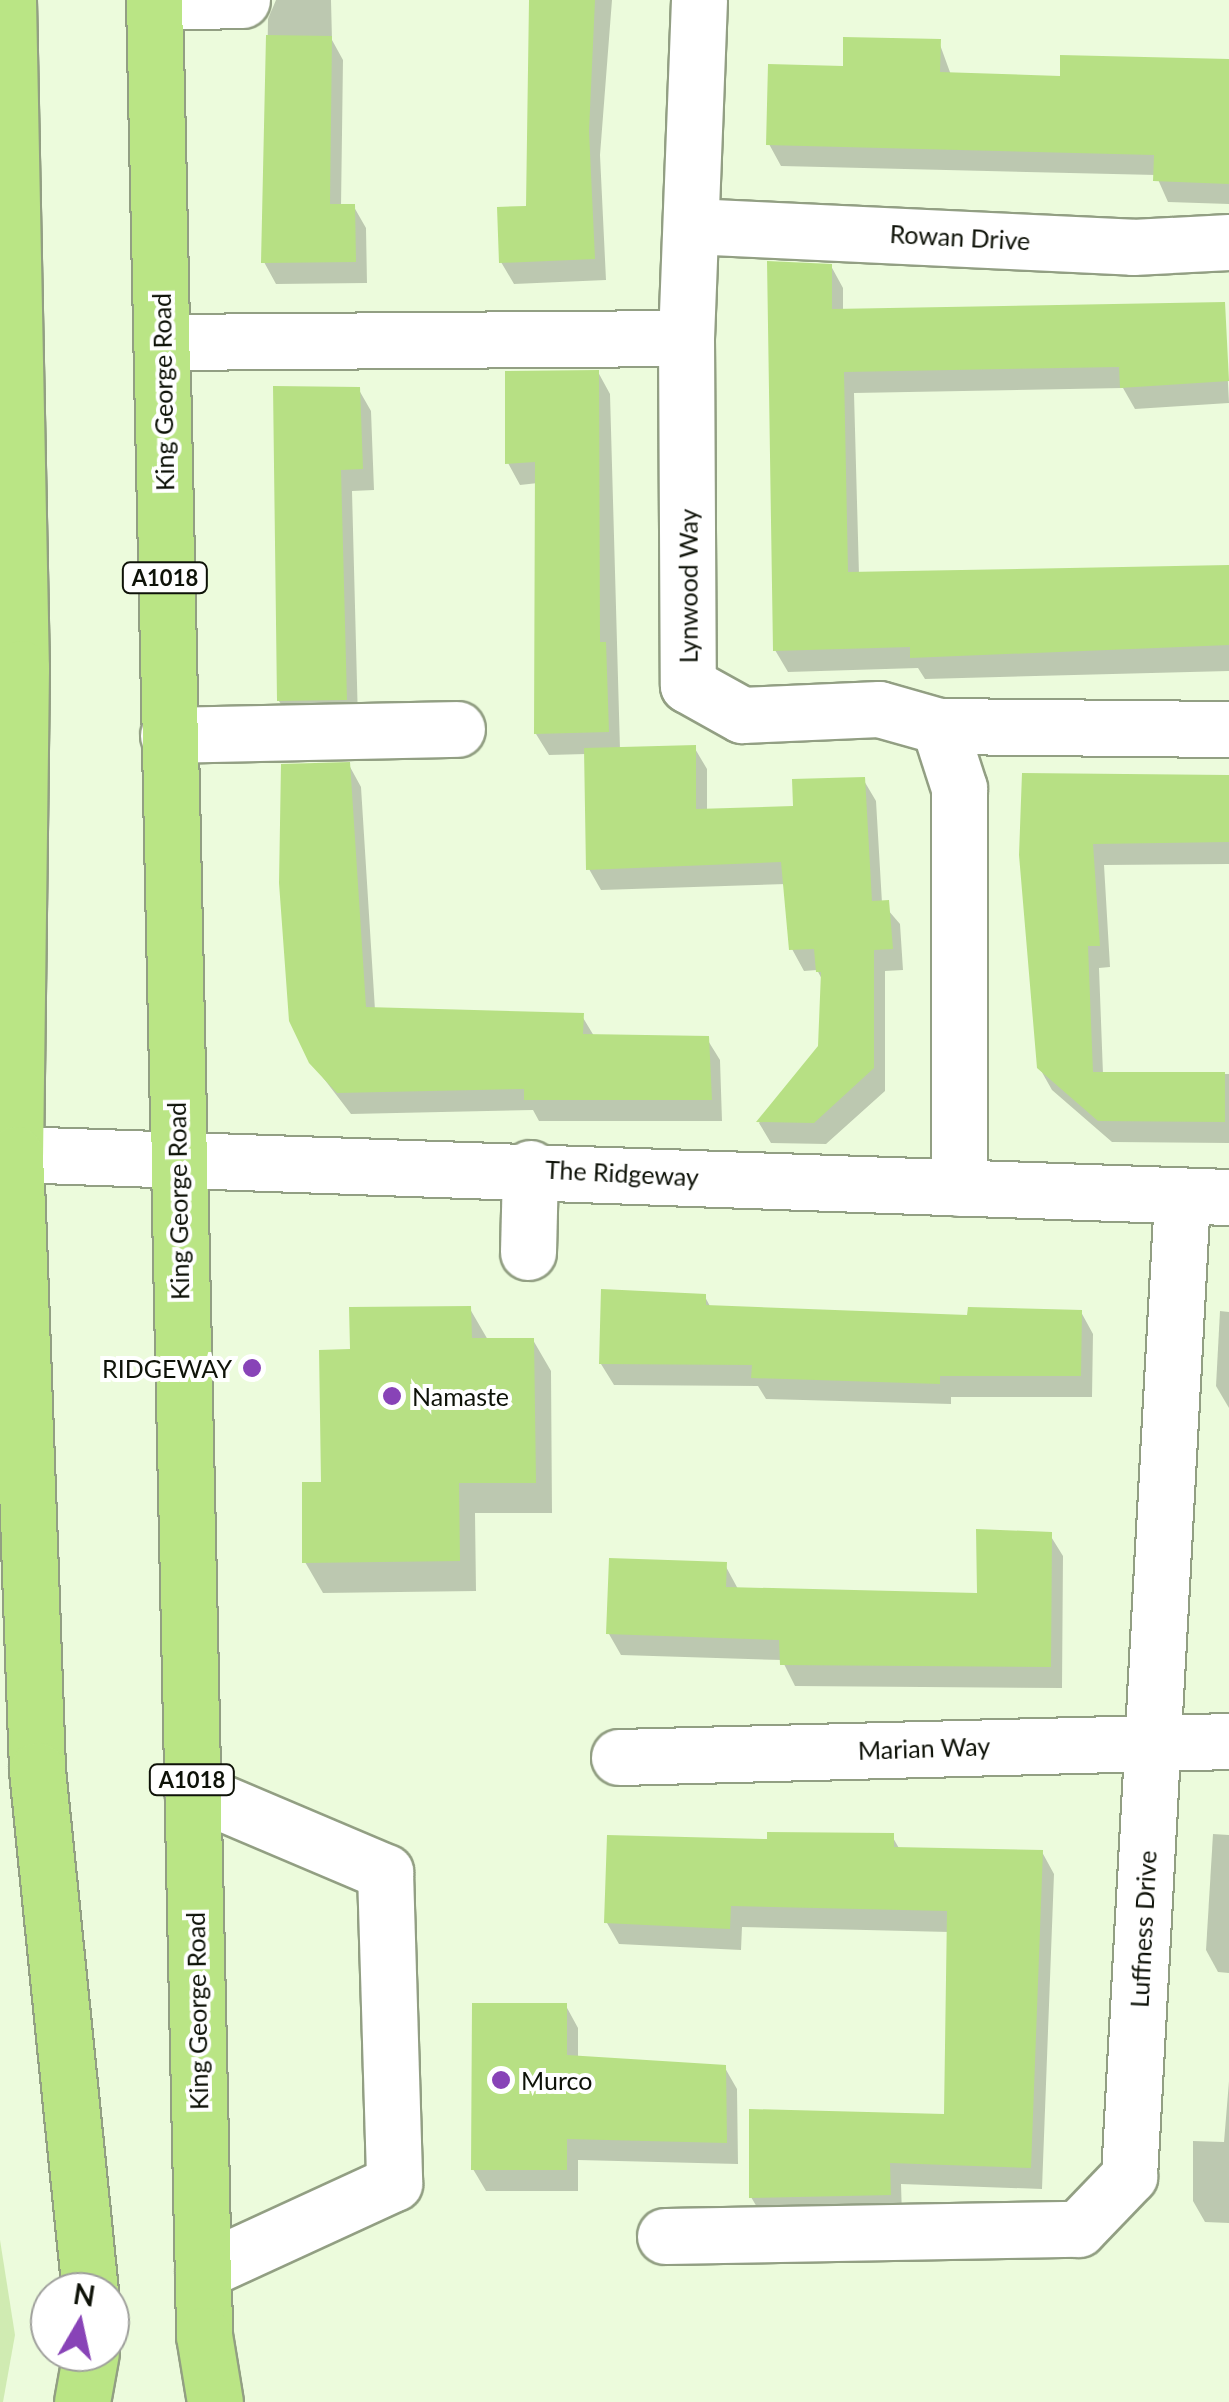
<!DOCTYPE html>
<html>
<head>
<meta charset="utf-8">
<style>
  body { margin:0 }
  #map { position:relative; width:1229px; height:2402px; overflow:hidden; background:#ecfbdc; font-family:Lato,sans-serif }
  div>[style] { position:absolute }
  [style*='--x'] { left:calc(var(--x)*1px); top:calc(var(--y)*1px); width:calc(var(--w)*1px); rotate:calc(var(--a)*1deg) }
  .green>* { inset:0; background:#d0ebb2 }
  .shadow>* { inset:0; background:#0003 }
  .building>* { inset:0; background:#b7e084 }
  .roads { filter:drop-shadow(2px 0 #929f83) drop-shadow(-2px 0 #929f83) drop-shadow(0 2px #929f83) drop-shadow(0 -2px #929f83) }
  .minor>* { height:55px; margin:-27.5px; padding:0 27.5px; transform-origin:27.5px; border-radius:27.5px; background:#fff }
  .highway>* { height:55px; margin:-27.5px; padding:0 27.5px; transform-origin:27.5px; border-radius:27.5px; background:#bae585 }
  .dots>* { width:28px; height:28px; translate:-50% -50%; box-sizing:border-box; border:5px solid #fff; border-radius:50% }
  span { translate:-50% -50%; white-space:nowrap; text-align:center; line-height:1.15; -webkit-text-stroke:8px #fff; paint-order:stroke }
  .shield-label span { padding:2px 8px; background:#fff; border:2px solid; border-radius:8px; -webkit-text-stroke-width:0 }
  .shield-label { font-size:22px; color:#0e1208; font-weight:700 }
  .street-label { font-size:25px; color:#0e1208 }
  .poi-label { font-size:25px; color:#0e1208 }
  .right { translate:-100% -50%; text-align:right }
  .left { translate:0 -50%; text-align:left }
  .north { position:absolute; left:30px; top:2272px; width:100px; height:100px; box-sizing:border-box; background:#fff; border:2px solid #9fa09c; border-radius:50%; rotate:9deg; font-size:28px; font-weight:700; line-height:40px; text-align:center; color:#0e1208 }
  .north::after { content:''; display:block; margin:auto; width:35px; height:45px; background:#8843b7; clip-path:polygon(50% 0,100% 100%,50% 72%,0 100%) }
</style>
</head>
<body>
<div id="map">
  <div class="green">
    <i style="clip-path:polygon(0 2240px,15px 2335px,3px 2402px,0 2402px)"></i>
  </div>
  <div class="shadow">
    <i style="clip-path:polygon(276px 0,331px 0,332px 40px,343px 60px,341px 207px,354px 207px,366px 228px,367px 283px,276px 284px,264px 262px,268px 19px)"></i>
    <i style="clip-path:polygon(537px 0,612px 0,600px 155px,606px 280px,514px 284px,501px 262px,528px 208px)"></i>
    <i style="clip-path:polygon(939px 42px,951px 75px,1062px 78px,1229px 62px,1229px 204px,1168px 202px,1156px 175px,781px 166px,769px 144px,846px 68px)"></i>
    <i style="clip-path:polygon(831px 266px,843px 288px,843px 311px,1224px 305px,1229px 403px,1135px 409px,1123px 388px,854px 393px,859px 574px,1229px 570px,1229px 671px,925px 679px,918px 668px,788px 672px,775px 650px)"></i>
    <i style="clip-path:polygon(598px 372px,610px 394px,620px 749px,694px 747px,707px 769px,707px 811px,795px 808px,863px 779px,876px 801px,882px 903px,900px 924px,903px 970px,885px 971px,885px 1091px,826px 1144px,771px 1143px,759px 1123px,820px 1047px,823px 981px,817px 970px,804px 971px,792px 949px,786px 884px,601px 890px,589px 869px,586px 754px,549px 755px,536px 734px,538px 483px,520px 485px,508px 463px)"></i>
    <i style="clip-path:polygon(359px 390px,371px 411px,374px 490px,352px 491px,358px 721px,292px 722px,279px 701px)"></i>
    <i style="clip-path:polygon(349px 765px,361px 787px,375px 1010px,582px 1016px,594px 1036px,707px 1039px,720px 1060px,722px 1121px,539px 1121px,533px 1110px,351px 1114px,311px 1062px)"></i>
    <i style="clip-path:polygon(1229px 777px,1229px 864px,1104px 865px,1110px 967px,1099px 968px,1103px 1074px,1229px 1074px,1229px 1143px,1112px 1142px,1052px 1090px,1039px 1067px,1022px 855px)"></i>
    <i style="clip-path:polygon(705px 1297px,711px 1308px,970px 1318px,1081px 1312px,1093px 1334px,1092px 1397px,951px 1397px,951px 1404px,766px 1399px,758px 1386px,614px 1385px,601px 1364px)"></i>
    <i style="clip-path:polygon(470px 1309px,488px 1340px,533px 1340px,551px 1371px,552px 1513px,475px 1513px,476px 1591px,323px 1593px,305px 1562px,352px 1352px)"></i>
    <i style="clip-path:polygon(1220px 1311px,1229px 1312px,1229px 1408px,1216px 1386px)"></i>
    <i style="clip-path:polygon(1050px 1535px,1063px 1556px,1062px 1688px,795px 1686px,782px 1660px,621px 1655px,609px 1634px,725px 1565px,738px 1589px,979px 1595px)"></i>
    <i style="clip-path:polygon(1213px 1834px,1229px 1835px,1229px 1973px,1218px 1972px,1206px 1950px)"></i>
    <i style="clip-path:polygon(892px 1836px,900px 1850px,1042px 1852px,1054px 1874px,1042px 2189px,901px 2184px,902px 2216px,764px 2219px,751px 2197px,947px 2117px,949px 1932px,742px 1927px,741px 1950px,619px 1944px,607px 1923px,769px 1842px)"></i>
    <i style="clip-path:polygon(566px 2006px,578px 2028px,578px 2058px,725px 2068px,737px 2089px,738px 2164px,578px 2160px,578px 2191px,486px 2191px,473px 2169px)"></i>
    <i style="clip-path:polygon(1229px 2081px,1229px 2223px,1205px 2222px,1193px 2201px,1193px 2141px,1224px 2142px)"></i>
  </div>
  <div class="building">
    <i style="clip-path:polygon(529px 0,595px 0,589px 131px,595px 259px,499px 263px,497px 207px,526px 206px)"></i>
    <i style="clip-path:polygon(266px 35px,332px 36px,330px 204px,355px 204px,356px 262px,261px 263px)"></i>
    <i style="clip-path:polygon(843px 37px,941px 39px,940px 72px,1060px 76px,1060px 55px,1229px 59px,1229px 184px,1153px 181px,1154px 155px,766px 145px,768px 64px,843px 66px)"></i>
    <i style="clip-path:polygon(767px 261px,832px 264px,832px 309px,1225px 302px,1229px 381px,1120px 388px,1119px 367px,844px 372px,848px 572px,1229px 565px,1229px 645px,910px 658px,910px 647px,773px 651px)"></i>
    <i style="clip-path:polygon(599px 370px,600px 642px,606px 642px,609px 732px,534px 734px,535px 462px,505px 464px,505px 371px)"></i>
    <i style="clip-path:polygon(273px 386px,360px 387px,363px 469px,341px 470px,347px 700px,277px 701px)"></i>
    <i style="clip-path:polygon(696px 745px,696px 809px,793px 806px,792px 779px,865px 777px,872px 901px,889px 900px,893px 949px,874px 950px,874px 1068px,814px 1123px,756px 1122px,818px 1046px,821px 972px,816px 972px,814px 949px,789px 950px,781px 862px,586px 870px,584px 748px)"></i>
    <i style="clip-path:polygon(350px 762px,366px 1007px,584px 1013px,583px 1034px,709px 1036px,712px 1100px,524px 1100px,524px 1089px,337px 1093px,309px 1063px,289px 1021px,279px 883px,281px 764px)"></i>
    <i style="clip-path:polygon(1022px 773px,1229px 775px,1229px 842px,1093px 844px,1100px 946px,1088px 946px,1093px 1072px,1225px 1072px,1225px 1122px,1098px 1121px,1037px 1068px,1019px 855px)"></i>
    <i style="clip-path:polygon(601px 1289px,706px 1294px,706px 1305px,967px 1315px,968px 1307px,1082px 1310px,1081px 1376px,940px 1376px,940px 1384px,751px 1378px,752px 1365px,599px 1364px)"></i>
    <i style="clip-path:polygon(471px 1306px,472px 1338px,534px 1338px,536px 1483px,459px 1483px,460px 1561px,302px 1563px,302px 1482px,321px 1482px,319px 1350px,350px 1349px,349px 1307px)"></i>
    <i style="clip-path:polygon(976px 1529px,1052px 1532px,1051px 1667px,780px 1665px,779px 1640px,606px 1634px,609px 1558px,727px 1562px,726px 1587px,977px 1593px)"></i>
    <i style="clip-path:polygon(767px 1832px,894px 1833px,894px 1847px,1043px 1850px,1031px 2168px,890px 2163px,891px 2195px,749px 2198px,749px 2109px,944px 2114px,947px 1911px,731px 1906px,730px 1929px,604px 1923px,607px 1835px,767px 1839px)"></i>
    <i style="clip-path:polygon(472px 2003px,567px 2003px,567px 2055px,726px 2065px,727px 2143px,567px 2139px,567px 2170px,471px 2170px)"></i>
  </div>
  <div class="roads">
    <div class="minor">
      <i style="--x:699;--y:0;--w:338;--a:92.2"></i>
      <i style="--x:686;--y:338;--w:347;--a:89.7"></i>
      <i style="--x:688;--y:685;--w:62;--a:29.1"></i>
      <i style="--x:742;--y:715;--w:137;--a:-2.5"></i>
      <i style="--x:879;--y:709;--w:62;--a:15.8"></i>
      <i style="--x:939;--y:726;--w:65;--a:72.1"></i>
      <i style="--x:959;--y:788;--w:400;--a:90"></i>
      <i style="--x:154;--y:2;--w:88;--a:-1.3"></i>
      <i style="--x:691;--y:226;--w:442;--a:2.7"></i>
      <i style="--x:1133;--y:247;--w:96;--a:-3"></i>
      <i style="--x:162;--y:342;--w:524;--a:-0.44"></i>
      <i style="--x:939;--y:726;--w:290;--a:0.6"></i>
      <i style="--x:168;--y:735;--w:289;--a:-1.2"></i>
      <i style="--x:15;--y:1154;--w:1215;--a:2.03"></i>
      <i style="--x:528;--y:1252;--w:84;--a:-88.6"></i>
      <i style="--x:619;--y:1757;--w:610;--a:-1.5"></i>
      <i style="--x:192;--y:1790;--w:210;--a:23"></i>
      <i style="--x:385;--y:1872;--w:311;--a:88.3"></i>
      <i style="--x:394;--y:2183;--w:210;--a:155.3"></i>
      <i style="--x:665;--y:2236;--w:413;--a:-1"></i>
      <i style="--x:1078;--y:2229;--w:74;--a:-46.1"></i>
      <i style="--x:1129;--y:2176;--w:981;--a:-86.9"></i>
    </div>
    <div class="highway">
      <i style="--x:8;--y:0;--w:668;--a:88.89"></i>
      <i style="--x:21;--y:668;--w:486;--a:90.7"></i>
      <i style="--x:15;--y:1154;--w:616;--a:87.95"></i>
      <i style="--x:37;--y:1770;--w:525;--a:84.2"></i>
      <i style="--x:154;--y:0;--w:2336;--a:88.77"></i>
      <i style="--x:204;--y:2335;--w:68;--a:80.7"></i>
      <i style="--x:82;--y:2402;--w:51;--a:-79.8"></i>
    </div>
  </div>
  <div class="dots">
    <i style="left:252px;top:1368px;background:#8843b7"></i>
    <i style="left:392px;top:1396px;background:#8843b7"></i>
    <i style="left:501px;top:2080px;background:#8843b7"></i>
  </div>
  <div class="shield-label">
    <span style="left:165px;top:578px">A1018</span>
    <span style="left:192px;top:1780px">A1018</span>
  </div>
  <div class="street-label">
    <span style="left:960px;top:237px;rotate:3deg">Rowan Drive</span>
    <span style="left:163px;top:392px;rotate:-91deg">King George Road</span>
    <span style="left:688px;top:586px;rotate:-90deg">Lynwood Way</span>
    <span style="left:622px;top:1173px;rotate:3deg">The Ridgeway</span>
    <span style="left:178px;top:1201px;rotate:-91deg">King George Road</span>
    <span style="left:924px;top:1748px;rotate:-2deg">Marian Way</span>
    <span style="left:1143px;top:1929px;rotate:-87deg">Luffness Drive</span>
    <span style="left:197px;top:2011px;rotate:-91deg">King George Road</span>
  </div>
  <div class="poi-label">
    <span class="right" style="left:232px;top:1368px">RIDGEWAY</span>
    <span class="left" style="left:412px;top:1396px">Namaste</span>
    <span class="left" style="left:521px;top:2080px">Murco</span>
  </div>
  <div class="north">N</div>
</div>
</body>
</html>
